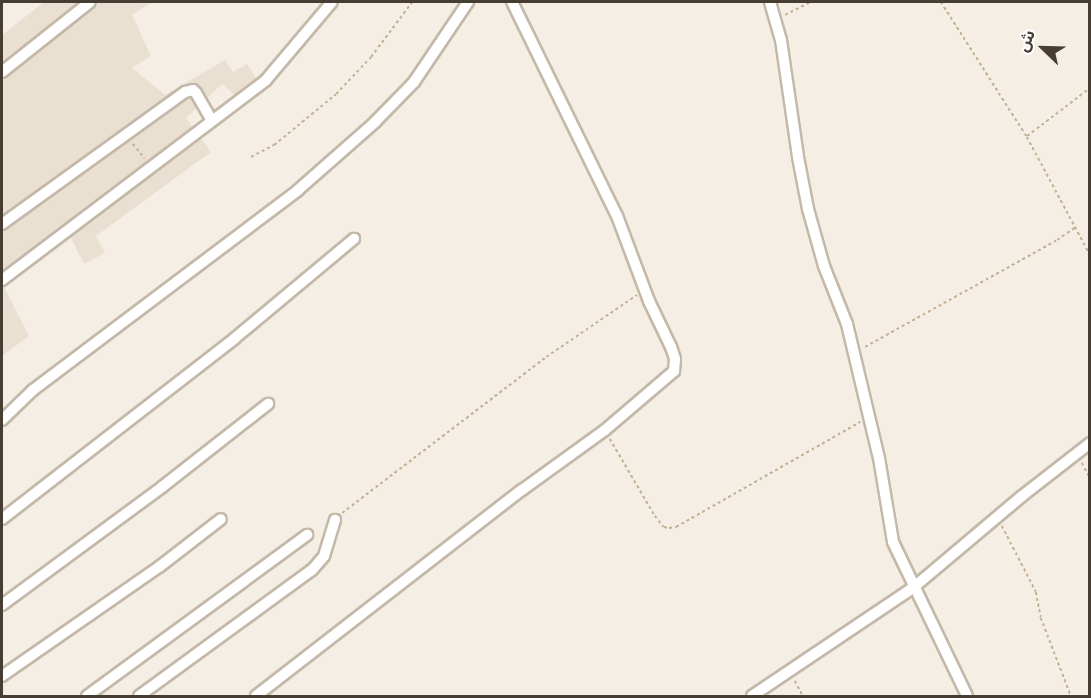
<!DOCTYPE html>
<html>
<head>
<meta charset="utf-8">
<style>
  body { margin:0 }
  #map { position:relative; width:1091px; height:698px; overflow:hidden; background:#f4eee4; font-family:"Fira Sans Condensed","Noto Sans Arabic",sans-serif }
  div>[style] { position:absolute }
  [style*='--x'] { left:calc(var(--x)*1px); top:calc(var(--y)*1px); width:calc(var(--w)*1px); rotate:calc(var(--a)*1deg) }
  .residential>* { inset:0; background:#e9e0d2 }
  .path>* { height:1.5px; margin-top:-0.75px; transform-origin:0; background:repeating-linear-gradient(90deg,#c4b095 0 3px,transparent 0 6px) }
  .roads { filter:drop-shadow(2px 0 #c4b8a9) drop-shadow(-2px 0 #c4b8a9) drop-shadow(0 2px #c4b8a9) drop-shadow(0 -2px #c4b8a9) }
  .street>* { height:10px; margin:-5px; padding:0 5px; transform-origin:5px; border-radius:5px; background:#fff }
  span { translate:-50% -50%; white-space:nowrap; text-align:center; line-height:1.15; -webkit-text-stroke:4.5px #fff; paint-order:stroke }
  .frame { position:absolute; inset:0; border:3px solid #473e33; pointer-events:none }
  .north { position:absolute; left:1013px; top:18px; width:60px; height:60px; -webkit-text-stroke:4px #fff; paint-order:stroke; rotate:293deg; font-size:16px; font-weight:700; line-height:24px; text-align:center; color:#473e33 }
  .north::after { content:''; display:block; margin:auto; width:21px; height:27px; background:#473e33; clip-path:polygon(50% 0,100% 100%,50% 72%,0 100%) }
</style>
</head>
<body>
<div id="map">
  <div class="residential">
    <i style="clip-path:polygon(44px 2px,152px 2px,132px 15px,151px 56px,132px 68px,165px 95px,225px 60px,233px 72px,247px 64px,260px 85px,245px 104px,222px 84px,186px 118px,211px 152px,96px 236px,105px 253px,84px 264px,70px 236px,2px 282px,2px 35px)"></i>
    <i style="clip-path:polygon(2px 283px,29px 336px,2px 356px)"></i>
  </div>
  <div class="path">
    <i style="--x:941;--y:2;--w:160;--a:57.5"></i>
    <i style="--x:1027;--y:137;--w:134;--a:61.9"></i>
    <i style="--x:785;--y:15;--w:28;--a:-27"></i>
    <i style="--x:1027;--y:136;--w:79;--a:-37.3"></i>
    <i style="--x:133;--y:144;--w:19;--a:51"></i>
    <i style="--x:251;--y:157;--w:26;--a:-28"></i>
    <i style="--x:274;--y:145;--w:80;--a:-39.4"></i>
    <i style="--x:336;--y:94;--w:51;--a:-46.6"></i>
    <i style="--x:371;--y:57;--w:69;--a:-53.3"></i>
    <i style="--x:865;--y:347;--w:220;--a:-29.1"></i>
    <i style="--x:1057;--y:240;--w:21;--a:-35"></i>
    <i style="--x:610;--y:439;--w:89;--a:59.7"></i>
    <i style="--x:655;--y:516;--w:14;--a:51"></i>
    <i style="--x:664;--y:527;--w:5;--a:11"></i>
    <i style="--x:669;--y:528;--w:7;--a:-8"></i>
    <i style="--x:676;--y:527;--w:212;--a:-29.7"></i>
    <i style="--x:1082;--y:463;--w:17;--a:62"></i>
    <i style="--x:342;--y:513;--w:257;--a:-37.4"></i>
    <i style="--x:546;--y:357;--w:110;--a:-34.3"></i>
    <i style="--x:1002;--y:526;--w:74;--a:62.7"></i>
    <i style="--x:1036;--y:592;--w:26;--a:79"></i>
    <i style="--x:1041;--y:618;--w:84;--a:69"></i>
    <i style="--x:795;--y:681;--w:17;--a:62"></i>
  </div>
  <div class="roads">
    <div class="street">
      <i style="--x:770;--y:2;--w:40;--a:74"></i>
      <i style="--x:781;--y:40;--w:118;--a:81.7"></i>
      <i style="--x:798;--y:157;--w:53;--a:79.1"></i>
      <i style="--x:808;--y:209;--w:59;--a:74.3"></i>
      <i style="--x:824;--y:266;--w:62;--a:68.4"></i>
      <i style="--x:847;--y:324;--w:138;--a:76.6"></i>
      <i style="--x:879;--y:458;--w:85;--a:80.5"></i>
      <i style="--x:893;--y:542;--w:171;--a:64.3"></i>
      <i style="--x:2;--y:72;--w:112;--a:-38.5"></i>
      <i style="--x:2;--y:224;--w:226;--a:-35.8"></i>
      <i style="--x:185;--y:92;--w:8;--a:-14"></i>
      <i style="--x:193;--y:90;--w:4;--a:45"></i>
      <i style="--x:196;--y:93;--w:32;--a:60"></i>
      <i style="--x:2;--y:280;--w:331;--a:-37.1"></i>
      <i style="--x:266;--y:80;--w:102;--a:-49.8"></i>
      <i style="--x:2;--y:420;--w:43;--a:-44.1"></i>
      <i style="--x:33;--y:390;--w:332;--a:-37"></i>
      <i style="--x:298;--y:190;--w:103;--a:-41.4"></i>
      <i style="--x:375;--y:122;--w:56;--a:-45.7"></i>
      <i style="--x:414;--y:82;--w:97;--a:-56"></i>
      <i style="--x:2;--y:519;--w:295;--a:-37.8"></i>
      <i style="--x:235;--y:338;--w:155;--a:-39.8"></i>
      <i style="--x:2;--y:605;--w:199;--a:-36.4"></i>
      <i style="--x:162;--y:487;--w:135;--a:-38.1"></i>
      <i style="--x:2;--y:676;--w:191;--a:-34.8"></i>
      <i style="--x:159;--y:567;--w:78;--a:-37.7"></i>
      <i style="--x:87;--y:696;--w:273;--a:-36.2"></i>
      <i style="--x:139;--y:696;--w:214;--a:-36.1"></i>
      <i style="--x:312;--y:570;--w:18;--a:-49"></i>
      <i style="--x:324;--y:556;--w:38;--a:-73"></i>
      <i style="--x:256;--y:696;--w:336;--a:-37.8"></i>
      <i style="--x:522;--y:490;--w:102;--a:-35.9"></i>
      <i style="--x:605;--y:430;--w:91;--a:-40.5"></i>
      <i style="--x:674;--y:371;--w:12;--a:-85"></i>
      <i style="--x:675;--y:359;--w:13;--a:-108"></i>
      <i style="--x:671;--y:347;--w:51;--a:-115.6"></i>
      <i style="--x:649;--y:301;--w:91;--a:-110.6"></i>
      <i style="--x:617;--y:216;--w:238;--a:-116.1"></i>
      <i style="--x:752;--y:696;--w:195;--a:-33.9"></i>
      <i style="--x:914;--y:587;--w:141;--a:-40.1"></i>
      <i style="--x:1022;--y:496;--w:86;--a:-37.9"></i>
    </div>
  </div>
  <div class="frame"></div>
  <div class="north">ش</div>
</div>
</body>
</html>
